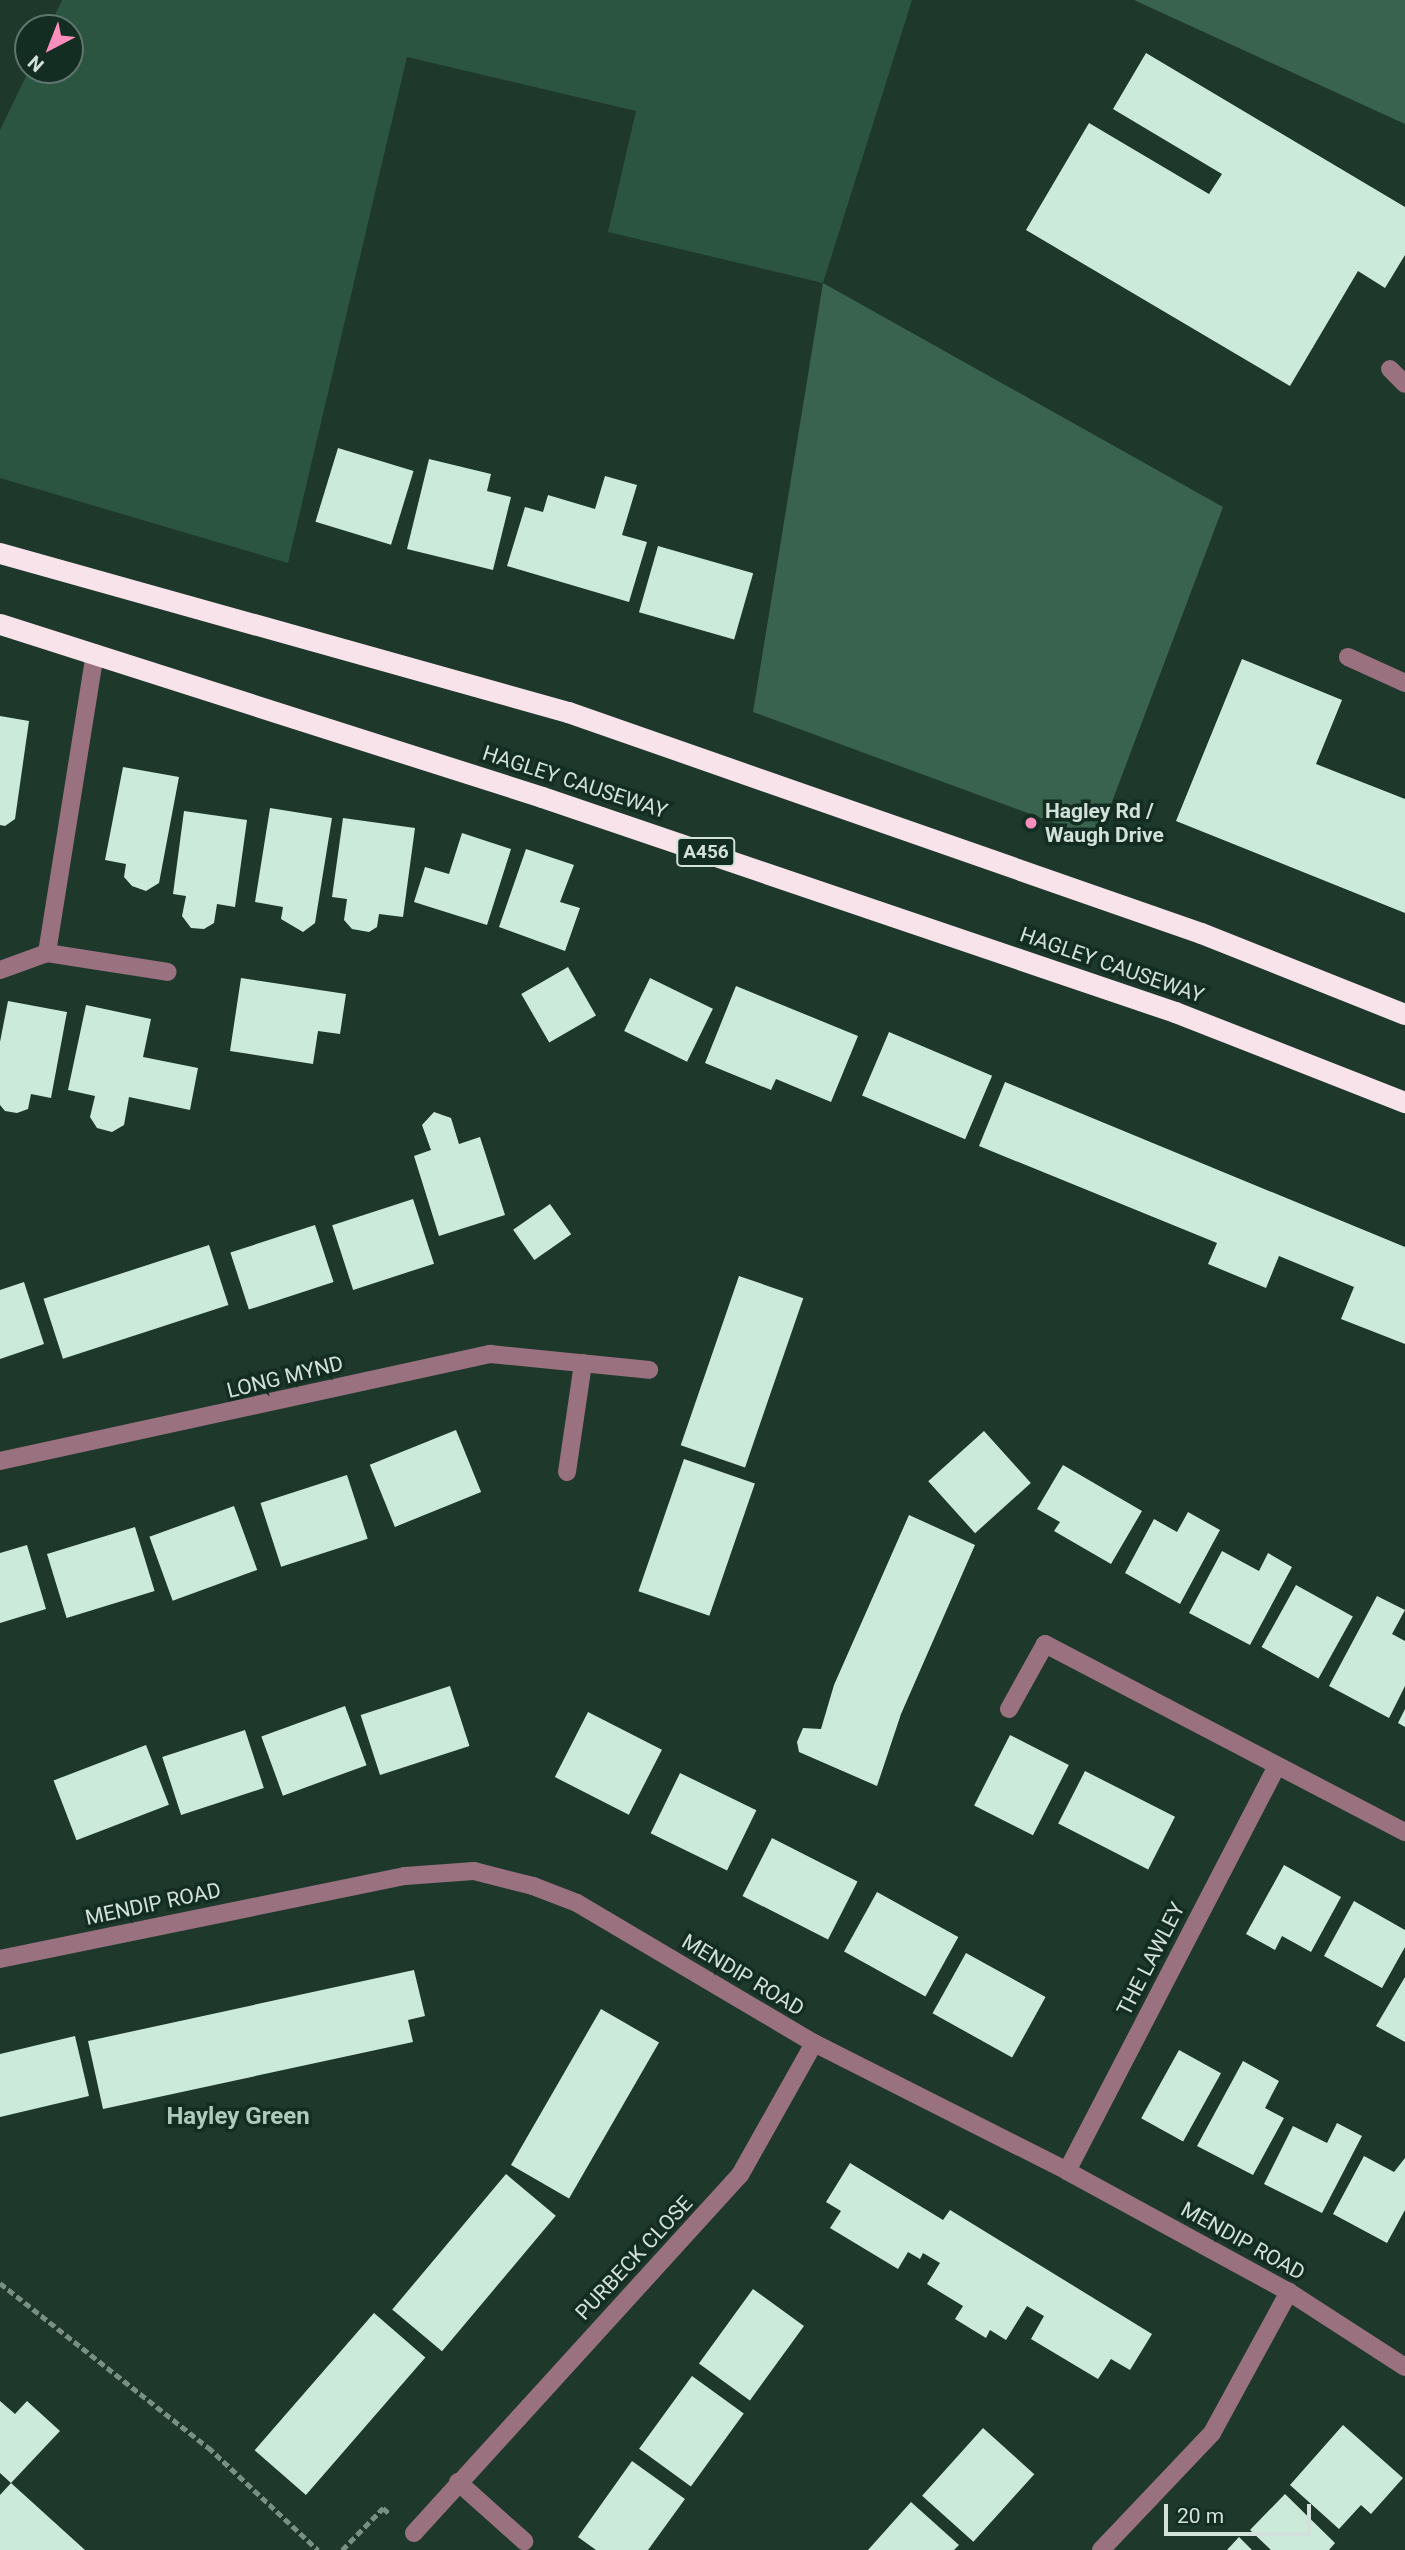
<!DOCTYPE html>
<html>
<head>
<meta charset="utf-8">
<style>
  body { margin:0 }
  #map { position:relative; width:1405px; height:2550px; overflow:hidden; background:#1e382b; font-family:Roboto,sans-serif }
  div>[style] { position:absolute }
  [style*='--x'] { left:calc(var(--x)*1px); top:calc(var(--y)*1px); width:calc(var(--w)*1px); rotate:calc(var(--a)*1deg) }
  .green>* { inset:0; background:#2b5441 }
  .forest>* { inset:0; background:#39634f }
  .building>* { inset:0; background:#cceada; transform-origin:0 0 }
  .path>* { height:4.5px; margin-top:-2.25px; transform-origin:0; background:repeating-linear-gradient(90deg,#7a8f84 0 7px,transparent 0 10.5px) }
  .minor>* { height:18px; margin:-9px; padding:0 9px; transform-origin:9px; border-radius:9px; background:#99717f }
  .highway>* { height:21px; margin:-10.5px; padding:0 10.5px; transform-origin:10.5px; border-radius:10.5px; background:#f7e3e9 }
  .dots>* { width:19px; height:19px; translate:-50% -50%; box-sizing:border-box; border:4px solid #142d22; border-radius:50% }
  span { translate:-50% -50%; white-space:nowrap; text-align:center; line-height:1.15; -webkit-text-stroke:7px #142d22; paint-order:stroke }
  .shield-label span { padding:2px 5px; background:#142d22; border:2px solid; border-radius:5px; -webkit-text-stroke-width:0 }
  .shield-label { font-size:19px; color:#d2e1d9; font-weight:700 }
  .street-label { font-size:21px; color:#d2e1d9 }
  .poi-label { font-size:21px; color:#d2e1d9; font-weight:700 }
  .left { translate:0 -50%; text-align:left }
  .quarter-label { font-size:24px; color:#adcabb; font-weight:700 }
  .north { position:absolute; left:14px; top:14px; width:70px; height:70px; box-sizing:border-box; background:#142d22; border:2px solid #60756b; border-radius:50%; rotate:222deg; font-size:19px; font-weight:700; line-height:28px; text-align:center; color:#d2e1d9 }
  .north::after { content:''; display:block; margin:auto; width:24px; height:32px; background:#fe8ebb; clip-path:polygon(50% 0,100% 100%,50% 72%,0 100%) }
  .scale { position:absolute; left:1164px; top:2504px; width:147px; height:32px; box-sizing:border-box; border:4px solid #d2e1d9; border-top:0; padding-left:9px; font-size:21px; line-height:24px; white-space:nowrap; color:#d2e1d9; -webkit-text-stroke:5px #142d22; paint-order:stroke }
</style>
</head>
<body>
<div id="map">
  <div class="green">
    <i style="clip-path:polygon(62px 0,912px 0,823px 283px,608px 232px,636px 111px,407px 57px,288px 563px,0 478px,0 130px,29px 70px,70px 70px,70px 28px,49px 28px)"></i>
  </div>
  <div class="forest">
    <i style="clip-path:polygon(1134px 0,1405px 0,1405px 124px)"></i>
    <i style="clip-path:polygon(823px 283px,1223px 507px,1098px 839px,753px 712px)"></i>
  </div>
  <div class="building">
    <i style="clip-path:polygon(1146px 53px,1405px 207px,1405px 255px,1385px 288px,1358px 271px,1290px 386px,1026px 230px,1089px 123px,1209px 194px,1222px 174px,1113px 109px)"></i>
    <i style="left:338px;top:448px;width:79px;height:77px;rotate:17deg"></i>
    <i style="clip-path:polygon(429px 459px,491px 474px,487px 491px,511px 497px,493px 570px,407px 549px)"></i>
    <i style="clip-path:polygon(605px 476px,637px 485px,622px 535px,647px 542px,629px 602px,507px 566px,525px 507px,543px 512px,548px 495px,595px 509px)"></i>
    <i style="left:658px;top:546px;width:99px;height:69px;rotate:16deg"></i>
    <i style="clip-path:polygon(1242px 659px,1342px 700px,1316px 764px,1405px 799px,1405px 913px,1176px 821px)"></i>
    <i style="clip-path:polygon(0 716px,29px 721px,15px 819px,5px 826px,0 825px)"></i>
    <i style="clip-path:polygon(123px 767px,179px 777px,159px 883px,146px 891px,132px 886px,124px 877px,126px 864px,105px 860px)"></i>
    <i style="clip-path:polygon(270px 808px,332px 818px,315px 923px,303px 932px,281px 919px,283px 907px,255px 902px)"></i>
    <i style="clip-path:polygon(184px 811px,247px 820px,235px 907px,217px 904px,214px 923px,204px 929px,191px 928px,182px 916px,186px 896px,173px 894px)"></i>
    <i style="clip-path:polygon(343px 818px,415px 828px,403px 917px,379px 914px,377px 927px,369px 932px,352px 929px,344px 920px,347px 899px,332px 897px)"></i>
    <i style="clip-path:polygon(462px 833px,511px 849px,487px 925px,414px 902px,425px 867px,449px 874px)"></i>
    <i style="clip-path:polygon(526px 849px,574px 865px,560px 902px,580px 908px,565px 951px,499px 927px)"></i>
    <i style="left:568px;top:967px;width:56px;height:54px;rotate:60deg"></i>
    <i style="clip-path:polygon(241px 978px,346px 994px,340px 1034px,318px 1031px,313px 1064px,230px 1051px)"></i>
    <i style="left:650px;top:978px;width:70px;height:59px;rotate:26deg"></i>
    <i style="clip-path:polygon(736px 986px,858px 1036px,831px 1102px,776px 1079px,771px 1090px,705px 1063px)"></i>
    <i style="clip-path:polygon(8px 1001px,67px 1012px,51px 1098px,31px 1094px,28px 1109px,17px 1113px,5px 1111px,0 1105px,0 1042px)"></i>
    <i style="clip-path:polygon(86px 1005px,151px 1019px,143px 1057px,198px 1068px,190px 1110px,129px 1097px,124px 1125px,112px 1132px,97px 1128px,90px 1117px,95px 1096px,68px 1090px)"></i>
    <i style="left:889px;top:1032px;width:112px;height:69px;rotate:23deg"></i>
    <i style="clip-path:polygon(1005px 1082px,1405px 1247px,1405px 1344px,1341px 1319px,1354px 1287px,1279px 1256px,1266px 1288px,1208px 1264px,1217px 1243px,979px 1146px)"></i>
    <i style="clip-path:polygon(434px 1112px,451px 1118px,459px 1144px,480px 1137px,505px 1215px,439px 1236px,414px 1156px,431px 1150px,422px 1125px)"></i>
    <i style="left:413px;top:1199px;width:68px;height:85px;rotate:72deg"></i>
    <i style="left:550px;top:1204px;width:37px;height:45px;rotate:55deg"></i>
    <i style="left:315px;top:1225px;width:60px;height:89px;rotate:72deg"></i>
    <i style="left:209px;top:1245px;width:63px;height:174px;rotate:72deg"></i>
    <i style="left:739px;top:1276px;width:68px;height:179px;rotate:19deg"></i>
    <i style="clip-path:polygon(24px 1282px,44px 1344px,0 1359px,0 1290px)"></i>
    <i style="left:456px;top:1430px;width:67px;height:93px;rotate:68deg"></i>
    <i style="left:984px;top:1431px;width:70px;height:75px;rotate:48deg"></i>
    <i style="left:684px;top:1459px;width:75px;height:140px;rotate:19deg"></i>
    <i style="clip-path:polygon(1063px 1465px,1142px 1511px,1111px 1564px,1054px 1531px,1060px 1522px,1037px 1509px)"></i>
    <i style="left:347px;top:1475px;width:67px;height:91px;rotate:72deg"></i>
    <i style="left:234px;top:1506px;width:68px;height:90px;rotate:70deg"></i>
    <i style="clip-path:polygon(1188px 1512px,1220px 1530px,1180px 1604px,1125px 1573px,1154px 1519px,1177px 1532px)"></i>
    <i style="clip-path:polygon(909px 1515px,975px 1545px,901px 1714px,877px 1786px,799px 1752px,797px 1742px,803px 1728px,821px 1729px,834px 1685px)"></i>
    <i style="left:135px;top:1527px;width:67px;height:92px;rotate:73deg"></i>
    <i style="clip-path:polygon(27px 1545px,46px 1609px,0 1623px,0 1553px)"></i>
    <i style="clip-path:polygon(1222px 1551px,1259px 1571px,1268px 1553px,1292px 1567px,1250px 1645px,1189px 1613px)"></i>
    <i style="left:1296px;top:1585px;width:65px;height:71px;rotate:29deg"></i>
    <i style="clip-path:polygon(1377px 1596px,1405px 1610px,1392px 1634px,1405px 1641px,1405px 1686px,1389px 1718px,1329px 1686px)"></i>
    <i style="left:450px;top:1686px;width:63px;height:94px;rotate:72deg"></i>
    <i style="left:345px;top:1706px;width:63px;height:89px;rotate:70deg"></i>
    <i style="clip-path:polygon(1405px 1709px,1405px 1727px,1398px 1723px)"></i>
    <i style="left:588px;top:1712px;width:83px;height:73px;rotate:27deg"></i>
    <i style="left:245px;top:1730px;width:61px;height:87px;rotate:72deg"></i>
    <i style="left:1010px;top:1735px;width:66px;height:79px;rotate:27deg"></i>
    <i style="left:146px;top:1745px;width:64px;height:99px;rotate:69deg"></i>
    <i style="left:1085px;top:1771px;width:101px;height:59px;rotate:27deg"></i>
    <i style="left:680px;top:1773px;width:85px;height:67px;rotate:26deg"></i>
    <i style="left:772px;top:1838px;width:96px;height:65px;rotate:27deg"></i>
    <i style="clip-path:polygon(1284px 1865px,1341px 1897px,1311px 1952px,1282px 1936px,1275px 1950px,1246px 1934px)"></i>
    <i style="left:877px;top:1892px;width:93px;height:68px;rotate:29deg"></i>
    <i style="clip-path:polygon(1354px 1901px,1405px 1930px,1405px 1947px,1382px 1988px,1324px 1956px)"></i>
    <i style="left:966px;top:1953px;width:91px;height:69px;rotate:29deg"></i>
    <i style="clip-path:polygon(414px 1970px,425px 2016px,408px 2020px,413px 2042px,103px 2109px,88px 2041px)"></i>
    <i style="clip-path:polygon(1405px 1977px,1405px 2042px,1376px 2026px)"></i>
    <i style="left:601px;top:2009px;width:67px;height:180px;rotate:30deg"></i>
    <i style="clip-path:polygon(75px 2036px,89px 2096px,0 2117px,0 2054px)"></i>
    <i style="left:1179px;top:2050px;width:48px;height:78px;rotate:29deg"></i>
    <i style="clip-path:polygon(1243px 2061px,1279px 2081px,1265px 2108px,1284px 2118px,1253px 2175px,1197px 2146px)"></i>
    <i style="clip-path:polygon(1337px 2123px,1362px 2136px,1322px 2213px,1264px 2184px,1293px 2126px,1327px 2143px)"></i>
    <i style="clip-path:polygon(1364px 2156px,1394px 2172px,1405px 2158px,1405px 2210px,1387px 2243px,1333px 2214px)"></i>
    <i style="clip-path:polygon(850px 2163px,943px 2220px,950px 2210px,1152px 2334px,1130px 2370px,1111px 2359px,1098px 2379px,1031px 2339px,1044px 2316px,1027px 2306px,1006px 2340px,990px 2330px,986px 2338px,955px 2319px,963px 2306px,927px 2284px,940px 2263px,923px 2253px,920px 2259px,908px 2252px,898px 2269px,830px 2228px,841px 2211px,826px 2202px)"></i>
    <i style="left:506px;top:2174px;width:65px;height:177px;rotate:40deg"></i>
    <i style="left:753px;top:2289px;width:63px;height:92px;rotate:36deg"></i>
    <i style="left:374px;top:2313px;width:68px;height:182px;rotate:41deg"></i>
    <i style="left:692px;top:2376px;width:64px;height:90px;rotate:36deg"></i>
    <i style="clip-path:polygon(0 2401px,15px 2414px,27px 2401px,60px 2431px,11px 2483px,0 2473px)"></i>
    <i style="clip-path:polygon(1343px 2425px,1403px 2478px,1371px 2514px,1361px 2505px,1339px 2529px,1290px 2485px)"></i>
    <i style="left:983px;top:2428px;width:69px;height:91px;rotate:42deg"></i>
    <i style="clip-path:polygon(632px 2461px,685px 2499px,648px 2550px,596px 2550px,578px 2537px)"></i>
    <i style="clip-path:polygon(11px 2483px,85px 2550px,0 2550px,0 2495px)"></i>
    <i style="clip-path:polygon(1285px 2494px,1335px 2543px,1329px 2550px,1271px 2550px,1250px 2530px)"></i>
    <i style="clip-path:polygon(911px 2502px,959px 2545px,954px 2550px,868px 2550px)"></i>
    <i style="clip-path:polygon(1239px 2537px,1252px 2550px,1227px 2550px)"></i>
  </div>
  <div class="path">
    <i style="--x:0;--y:2283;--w:265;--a:38.3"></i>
    <i style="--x:208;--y:2447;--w:151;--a:43.1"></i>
    <i style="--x:342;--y:2550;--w:59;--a:-45.7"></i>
    <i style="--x:383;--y:2508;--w:8;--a:40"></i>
  </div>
  <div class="minor">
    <i style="--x:1390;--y:369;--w:21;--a:45"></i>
    <i style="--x:95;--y:653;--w:304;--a:99.1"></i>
    <i style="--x:47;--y:953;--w:122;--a:8.9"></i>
    <i style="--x:1348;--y:657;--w:63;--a:24.5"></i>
    <i style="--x:0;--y:970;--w:50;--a:-19.9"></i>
    <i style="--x:0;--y:1461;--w:502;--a:-12.32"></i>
    <i style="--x:490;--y:1354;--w:160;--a:5.7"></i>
    <i style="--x:567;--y:1472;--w:110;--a:-81.6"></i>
    <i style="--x:1009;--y:1709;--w:74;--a:-61"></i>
    <i style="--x:1045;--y:1644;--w:406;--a:27.6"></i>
    <i style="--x:0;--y:1959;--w:413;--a:-11.6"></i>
    <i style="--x:405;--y:1876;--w:69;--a:-4.1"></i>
    <i style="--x:474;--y:1871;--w:61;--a:14.3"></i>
    <i style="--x:533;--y:1886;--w:47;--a:21.1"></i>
    <i style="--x:577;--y:1903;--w:275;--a:30.6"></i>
    <i style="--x:814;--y:2043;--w:284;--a:26.8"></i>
    <i style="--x:1067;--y:2171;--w:253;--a:28.6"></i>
    <i style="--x:1289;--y:2292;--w:138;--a:32.9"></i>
    <i style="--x:1067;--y:2171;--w:455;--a:-62.6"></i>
    <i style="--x:458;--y:2482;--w:89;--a:41.8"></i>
    <i style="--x:414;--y:2533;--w:484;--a:-47.7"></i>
    <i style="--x:740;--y:2175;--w:151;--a:-60.7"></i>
    <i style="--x:1101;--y:2550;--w:161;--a:-46.5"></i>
    <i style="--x:1212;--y:2433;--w:161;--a:-61.4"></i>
  </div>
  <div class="highway">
    <i style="--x:0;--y:553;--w:590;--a:15.64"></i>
    <i style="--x:568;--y:712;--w:670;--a:19.25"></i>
    <i style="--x:1201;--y:933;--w:219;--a:21.7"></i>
    <i style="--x:0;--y:624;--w:569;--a:17.7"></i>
    <i style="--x:542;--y:797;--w:669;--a:18.76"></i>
    <i style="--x:1175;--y:1012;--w:247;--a:21.4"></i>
  </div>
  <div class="dots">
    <i style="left:1031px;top:823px;background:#fe8ebb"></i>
  </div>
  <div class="shield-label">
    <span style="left:706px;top:852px">A456</span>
  </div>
  <div class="street-label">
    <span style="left:575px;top:782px;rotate:18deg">HAGLEY CAUSEWAY</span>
    <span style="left:1112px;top:965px;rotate:19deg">HAGLEY CAUSEWAY</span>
    <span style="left:285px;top:1377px;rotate:-14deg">LONG MYND</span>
    <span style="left:153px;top:1904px;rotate:-12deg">MENDIP ROAD</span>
    <span style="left:1151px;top:1959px;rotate:-63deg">THE LAWLEY</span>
    <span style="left:743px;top:1975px;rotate:31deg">MENDIP ROAD</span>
    <span style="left:1243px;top:2241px;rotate:29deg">MENDIP ROAD</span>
    <span style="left:634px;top:2258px;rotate:-47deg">PURBECK CLOSE</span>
  </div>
  <div class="poi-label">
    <span class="left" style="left:1045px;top:823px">Hagley Rd /<br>Waugh Drive</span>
  </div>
  <div class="quarter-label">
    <span style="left:238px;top:2117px">Hayley Green</span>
  </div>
  <div class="north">N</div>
  <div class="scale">20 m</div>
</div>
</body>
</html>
